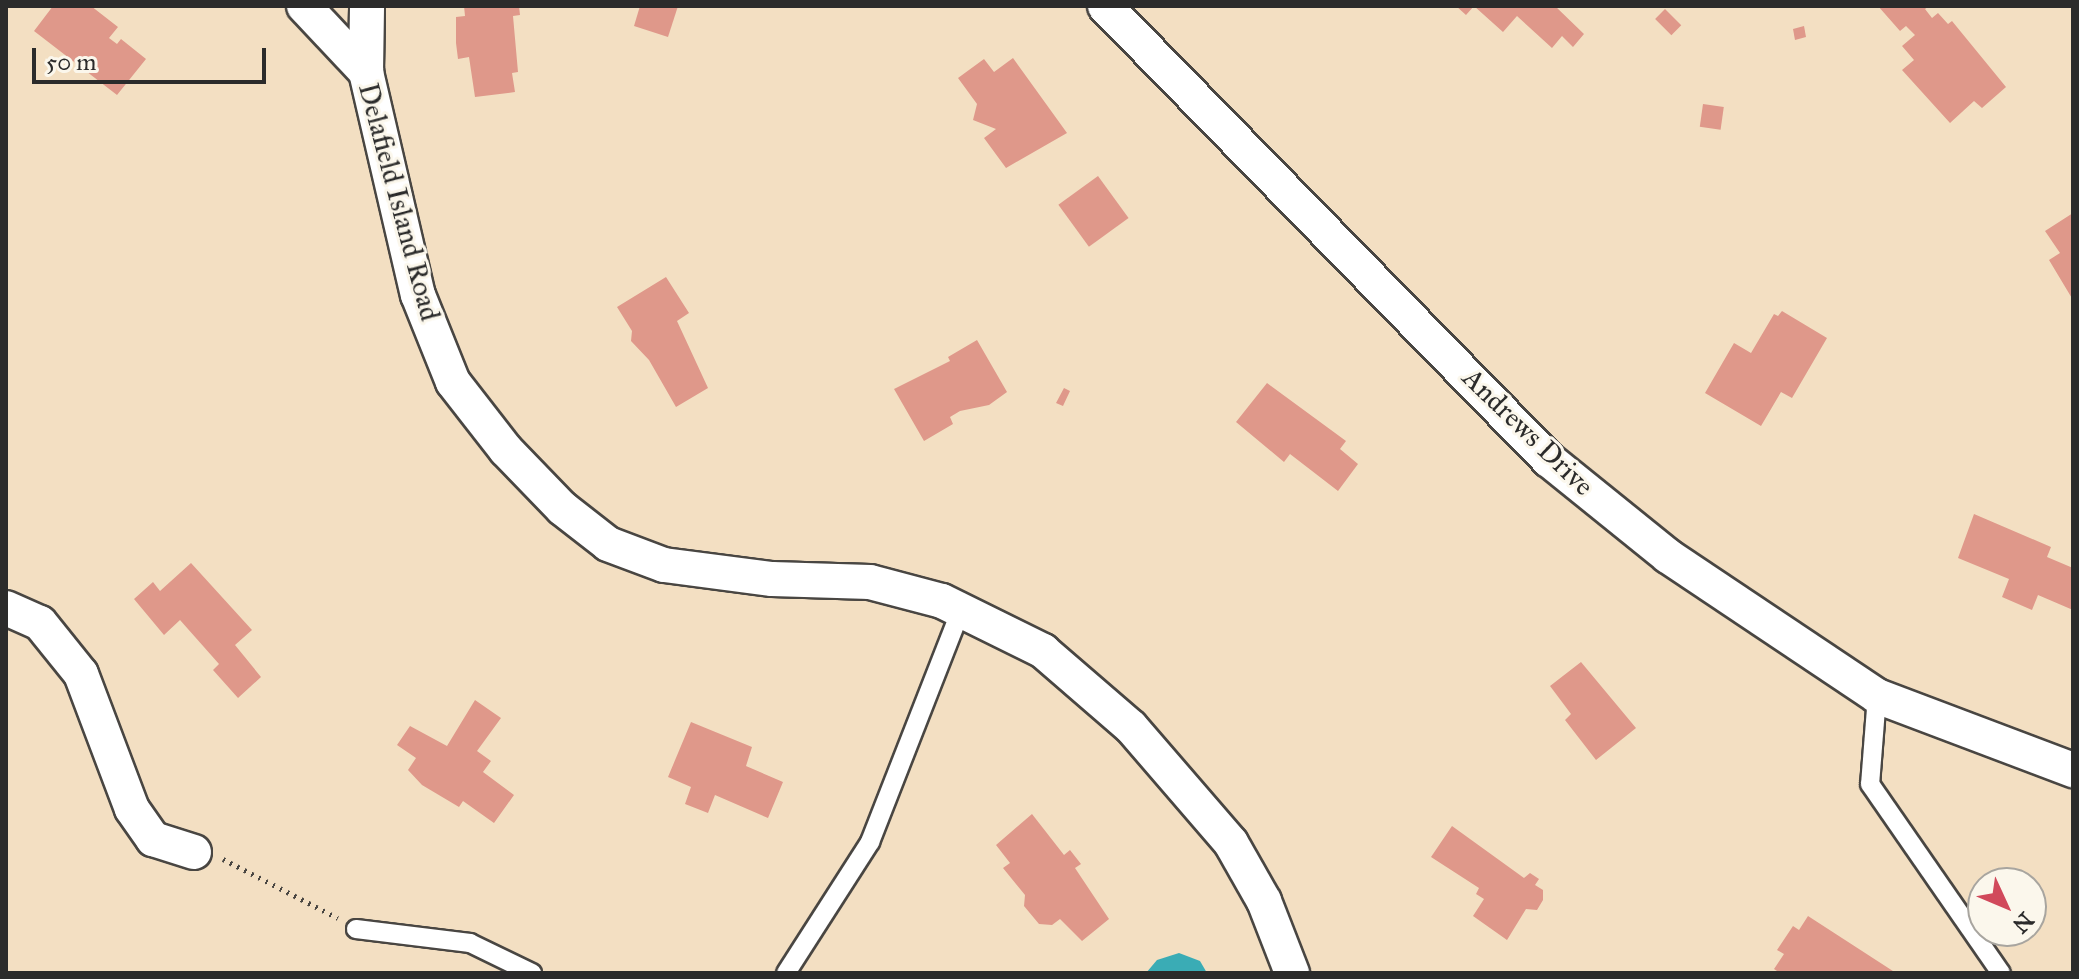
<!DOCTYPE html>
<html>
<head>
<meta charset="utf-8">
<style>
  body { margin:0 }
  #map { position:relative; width:2079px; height:979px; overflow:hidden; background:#f3dfc2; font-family:"IM FELL Great Primer",serif }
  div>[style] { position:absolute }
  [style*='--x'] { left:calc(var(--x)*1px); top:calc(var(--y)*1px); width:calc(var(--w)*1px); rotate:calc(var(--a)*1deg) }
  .water>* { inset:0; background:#3aacb5 }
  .building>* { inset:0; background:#df988a; transform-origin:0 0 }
  .path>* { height:5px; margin-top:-2.5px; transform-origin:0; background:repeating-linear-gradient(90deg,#494642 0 2px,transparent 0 8px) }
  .roads { filter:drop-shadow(2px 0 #494642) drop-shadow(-2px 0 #494642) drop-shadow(0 2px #494642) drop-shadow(0 -2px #494642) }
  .service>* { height:18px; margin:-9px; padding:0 9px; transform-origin:9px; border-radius:9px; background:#fff }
  .minor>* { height:34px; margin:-17px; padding:0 17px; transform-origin:17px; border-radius:17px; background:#fff }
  span { translate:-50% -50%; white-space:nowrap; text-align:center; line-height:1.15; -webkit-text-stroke:6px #fbf7ec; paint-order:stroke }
  .street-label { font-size:28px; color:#2b2b2b }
  .frame { position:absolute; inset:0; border:8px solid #2b2b2b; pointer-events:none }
  .north { position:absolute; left:1967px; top:867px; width:80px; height:80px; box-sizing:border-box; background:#fbf7ec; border:2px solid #a8a59f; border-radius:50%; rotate:134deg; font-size:22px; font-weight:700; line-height:32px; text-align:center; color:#2b2b2b }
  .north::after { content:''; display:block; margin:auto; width:28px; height:36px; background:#d1495b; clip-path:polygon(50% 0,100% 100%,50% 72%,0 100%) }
  .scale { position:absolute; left:32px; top:48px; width:234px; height:36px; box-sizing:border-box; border:4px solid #2b2b2b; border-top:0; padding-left:10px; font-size:24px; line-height:28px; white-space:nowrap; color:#2b2b2b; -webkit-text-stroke:6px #fbf7ec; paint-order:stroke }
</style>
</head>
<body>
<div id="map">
  <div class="water">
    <i style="clip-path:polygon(1179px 953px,1200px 961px,1207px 973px,1146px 973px,1157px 960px)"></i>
  </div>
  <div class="building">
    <i style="clip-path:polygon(53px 6px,91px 6px,118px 27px,109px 38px,117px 44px,121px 39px,146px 59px,117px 95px,34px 31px)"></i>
    <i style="clip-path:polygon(464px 6px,519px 6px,520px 15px,513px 16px,518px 72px,512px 73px,515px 92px,475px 97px,469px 57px,458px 59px,456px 43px,456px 17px,465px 16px)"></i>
    <i style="clip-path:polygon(640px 6px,678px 6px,668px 37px,634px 26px)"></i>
    <i style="clip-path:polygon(1456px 6px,1555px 6px,1584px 34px,1573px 47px,1562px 36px,1552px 48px,1517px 16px,1503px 32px,1474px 6px,1466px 15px)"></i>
    <i style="clip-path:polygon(1878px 6px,1929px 6px,1925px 9px,1932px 18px,1938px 13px,1948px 24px,1952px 21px,2006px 87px,1982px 108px,1974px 101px,1950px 123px,1902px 70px,1914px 60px,1902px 46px,1915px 35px,1906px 26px,1900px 31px)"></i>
    <i style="left:1665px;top:9px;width:23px;height:14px;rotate:45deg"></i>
    <i style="clip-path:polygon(1804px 26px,1806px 37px,1795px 40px,1793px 29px)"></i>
    <i style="clip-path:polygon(1013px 58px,1067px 133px,1006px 168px,984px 138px,996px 129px,973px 120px,977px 104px,958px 78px,984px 59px,994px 72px)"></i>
    <i style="left:1703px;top:104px;width:21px;height:23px;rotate:8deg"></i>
    <i style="left:1098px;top:176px;width:52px;height:49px;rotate:54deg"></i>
    <i style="clip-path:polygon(2073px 213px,2073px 300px,2049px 260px,2060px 253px,2045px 231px)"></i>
    <i style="clip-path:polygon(666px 277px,689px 313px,677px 321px,708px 388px,676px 407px,649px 360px,631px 341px,632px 331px,617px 307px)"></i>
    <i style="clip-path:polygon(1782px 311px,1827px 338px,1792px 398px,1781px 392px,1761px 426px,1705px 393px,1734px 343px,1751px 353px,1774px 314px,1778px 316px)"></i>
    <i style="clip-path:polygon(977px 340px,1007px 392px,989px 405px,960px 411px,950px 417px,953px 424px,924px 441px,894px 389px,950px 361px,948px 357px)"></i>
    <i style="clip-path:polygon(1267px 383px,1346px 441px,1340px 449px,1358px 464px,1338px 491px,1290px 454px,1284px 462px,1236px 422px)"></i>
    <i style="clip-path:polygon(1064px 388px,1070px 391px,1063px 406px,1056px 403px)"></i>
    <i style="clip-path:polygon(1974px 514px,2051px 547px,2047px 557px,2073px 568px,2073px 610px,2038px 595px,2032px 610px,2002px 597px,2009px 579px,1958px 558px)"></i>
    <i style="clip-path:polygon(191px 563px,252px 630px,235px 645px,261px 677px,238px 698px,213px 670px,219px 664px,180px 620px,164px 635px,134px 599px,153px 582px,160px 591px)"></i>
    <i style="clip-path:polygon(1581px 662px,1636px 728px,1596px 760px,1565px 720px,1571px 714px,1550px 686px)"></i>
    <i style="clip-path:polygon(475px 700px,501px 718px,477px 751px,491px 761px,483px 772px,514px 795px,494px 823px,463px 801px,459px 807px,422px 785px,408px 770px,416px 758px,397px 745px,410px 726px,447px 746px)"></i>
    <i style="clip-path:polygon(691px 722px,752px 747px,746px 766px,783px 782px,768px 818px,715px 795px,708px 813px,685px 804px,691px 787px,668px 777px)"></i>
    <i style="clip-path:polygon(1032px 814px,1064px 855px,1070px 850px,1081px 864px,1075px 868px,1109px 919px,1082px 941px,1060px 919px,1052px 925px,1039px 924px,1024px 906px,1025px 895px,1003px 868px,1010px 863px,996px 845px)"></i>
    <i style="clip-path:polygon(1452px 826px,1524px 878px,1530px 873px,1539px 879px,1535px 885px,1543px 890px,1543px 900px,1537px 910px,1526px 909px,1507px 940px,1473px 916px,1484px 899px,1476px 894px,1479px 888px,1431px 857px)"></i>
    <i style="clip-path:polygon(1808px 916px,1896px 973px,1780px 973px,1774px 969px,1784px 954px,1777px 950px,1793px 926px,1799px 930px)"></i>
  </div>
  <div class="path">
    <i style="--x:223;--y:859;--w:129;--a:27.2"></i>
  </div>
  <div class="roads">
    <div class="service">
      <i style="--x:1877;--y:696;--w:88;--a:94.5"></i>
      <i style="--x:1870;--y:784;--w:230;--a:55.3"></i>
      <i style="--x:356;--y:929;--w:115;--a:7"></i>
      <i style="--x:470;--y:943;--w:69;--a:25.8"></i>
      <i style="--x:786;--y:973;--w:156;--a:-57.3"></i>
      <i style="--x:870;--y:842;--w:249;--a:-68.6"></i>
    </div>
    <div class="minor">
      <i style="--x:304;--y:6;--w:91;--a:46.8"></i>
      <i style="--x:366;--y:72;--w:229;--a:76.9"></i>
      <i style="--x:418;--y:295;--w:94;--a:68.1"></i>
      <i style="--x:453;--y:382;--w:86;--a:52.1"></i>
      <i style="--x:506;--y:450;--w:81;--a:46"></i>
      <i style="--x:562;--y:508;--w:58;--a:38"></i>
      <i style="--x:608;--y:544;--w:60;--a:20.6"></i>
      <i style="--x:664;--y:565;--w:109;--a:7.4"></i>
      <i style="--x:772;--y:579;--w:98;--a:1.8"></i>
      <i style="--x:870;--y:582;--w:74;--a:14.8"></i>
      <i style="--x:942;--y:601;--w:113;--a:26.3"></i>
      <i style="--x:1043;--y:651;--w:116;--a:40.8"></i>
      <i style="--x:1131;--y:727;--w:153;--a:49.2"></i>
      <i style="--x:1231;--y:843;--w:67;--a:60.4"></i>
      <i style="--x:1264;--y:901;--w:77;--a:68.7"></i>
      <i style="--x:1105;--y:6;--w:635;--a:45.64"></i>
      <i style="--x:1549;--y:460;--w:153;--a:38.9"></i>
      <i style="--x:1668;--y:556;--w:252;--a:33.8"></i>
      <i style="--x:1877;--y:696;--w:210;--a:20.7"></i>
      <i style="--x:366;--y:72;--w:66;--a:-89.1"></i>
      <i style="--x:6;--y:608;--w:37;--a:24"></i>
      <i style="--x:40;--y:623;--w:65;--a:51.2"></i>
      <i style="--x:81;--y:674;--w:144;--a:69.3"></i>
      <i style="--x:132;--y:809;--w:37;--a:55"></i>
      <i style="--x:153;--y:839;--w:43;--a:17.6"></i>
    </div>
  </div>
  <div class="street-label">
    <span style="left:399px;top:202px;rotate:75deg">Delafield Island Road</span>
    <span style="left:1528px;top:432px;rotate:44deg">Andrews Drive</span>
  </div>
  <div class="frame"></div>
  <div class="north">N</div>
  <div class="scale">50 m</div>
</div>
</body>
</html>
